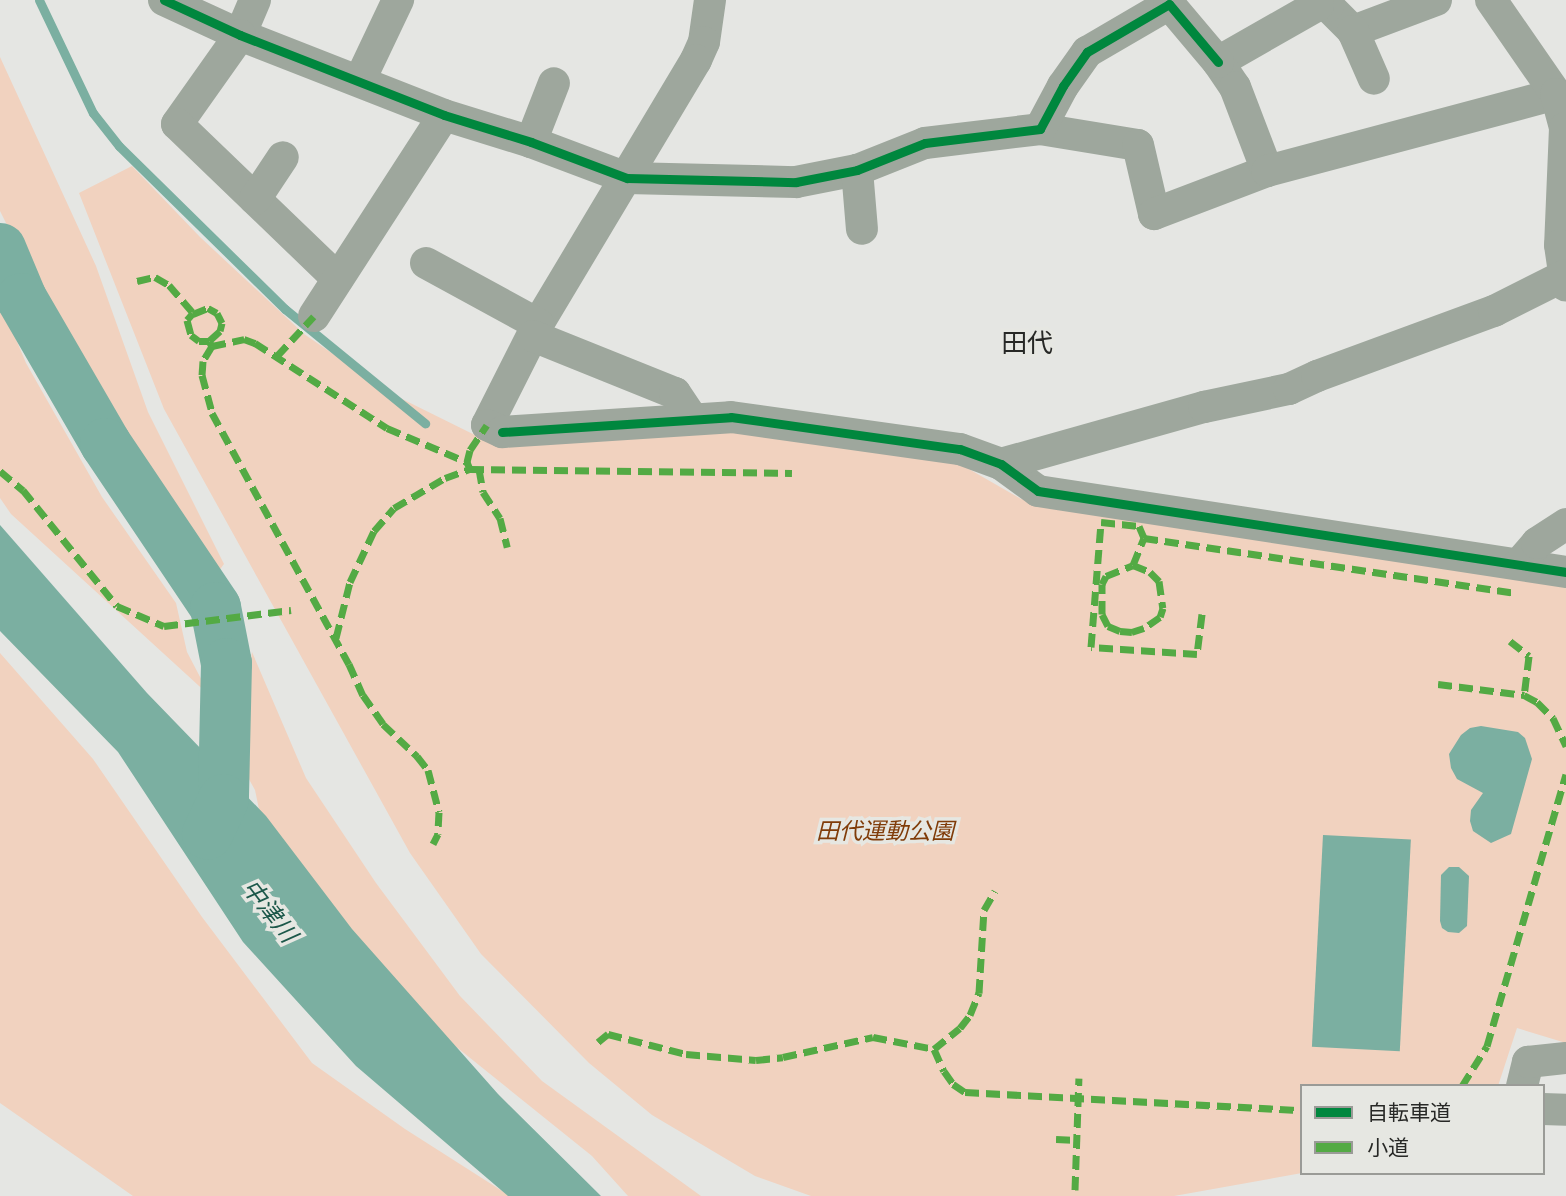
<!DOCTYPE html>
<html>
<head>
<meta charset="utf-8">
<style>
  body { margin:0 }
  #map { position:relative; width:1566px; height:1196px; overflow:hidden; background:#e5e6e3; font-family:Spectral,"Noto Sans JP",serif }
  div>[style] { position:absolute }
  [style*='--x'] { left:calc(var(--x)*1px); top:calc(var(--y)*1px); width:calc(var(--w)*1px); rotate:calc(var(--a)*1deg) }
  .green>* { inset:0; background:#f1d2bf }
  .water>* { inset:0; background:#7bafa1; transform-origin:0 0 }
  .stream>* { height:9px; margin:-4.5px; padding:0 4.5px; transform-origin:4.5px; border-radius:4.5px; background:#7bafa1 }
  .river>* { height:51px; margin:-25.5px; padding:0 25.5px; transform-origin:25.5px; border-radius:25.5px; background:#7bafa1 }
  .minor>* { height:32px; margin:-16px; padding:0 16px; transform-origin:16px; border-radius:16px; background:#9ea79d }
  .quiet>* { height:7px; margin-top:-3.5px; transform-origin:0; background:repeating-linear-gradient(90deg,#53aa44 0 14px,transparent 0 21px) }
  .cycleway>* { height:9px; margin:-4.5px; padding:0 4.5px; transform-origin:4.5px; border-radius:4.5px; background:#00873e }
  span { translate:-50% -50%; white-space:nowrap; text-align:center; line-height:1.15; -webkit-text-stroke:7px #e6e7e2; paint-order:stroke }
  .park-label { font-size:23px; color:#803c09; font-style:italic }
  .water-label { font-size:24px; color:#1c584a; font-style:italic }
  .quarter-label { font-size:26px; color:#272826 }
  .legend { position:absolute; left:1300px; top:1084px; width:245px; height:91px; box-sizing:border-box; background:#e6e7e2; border:2px solid #9a9b97; margin:0; padding:9px 12px; list-style:none; font-size:21px; color:#272826 }
  .legend li { display:flex; align-items:center; gap:14px; height:35px }
  .legend b { width:35px; border:2px solid #9a9b97 }
</style>
</head>
<body>
<div id="map">
  <div class="green">
    <i style="clip-path:polygon(0 57px,96px 266px,148px 412px,224px 564px,212px 580px,153px 502px,111px 433px,0 211px)"></i>
    <i style="clip-path:polygon(132px 166px,200px 237px,304px 334px,390px 393px,485px 440px,731px 430px,948px 457px,1021px 499px,1566px 585px,1566px 1043px,1517px 1028px,1498px 1086px,1302px 1086px,1302px 1173px,1174px 1196px,811px 1196px,755px 1176px,652px 1115px,589px 1063px,481px 954px,410px 853px,164px 409px,79px 193px)"></i>
    <i style="clip-path:polygon(0 301px,26px 363px,102px 497px,176px 603px,187px 652px,210px 696px,11px 514px,0 498px)"></i>
    <i style="clip-path:polygon(252px 652px,306px 778px,376px 883px,460px 996px,542px 1081px,701px 1196px,628px 1196px,592px 1156px,393px 996px,266px 843px,255px 790px,235px 754px,242px 730px)"></i>
    <i style="clip-path:polygon(0 653px,93px 759px,202px 917px,312px 1063px,405px 1129px,510px 1196px,133px 1196px,0 1103px)"></i>
  </div>
  <div class="water">
    <i style="clip-path:polygon(0 525px,147px 693px,266px 816px,352px 929px,498px 1094px,601px 1196px,508px 1196px,356px 1066px,243px 942px,118px 752px,0 631px)"></i>
    <i style="clip-path:polygon(1481px 726px,1518px 732px,1525px 738px,1532px 759px,1511px 834px,1491px 843px,1473px 831px,1470px 821px,1471px 810px,1483px 793px,1457px 779px,1451px 768px,1449px 754px,1461px 735px,1470px 728px)"></i>
    <i style="left:1323px;top:835px;width:88px;height:212px;rotate:3deg"></i>
    <i style="clip-path:polygon(1449px 867px,1459px 867px,1469px 876px,1467px 926px,1459px 933px,1448px 932px,1442px 928px,1440px 921px,1441px 875px)"></i>
  </div>
  <div class="stream">
    <i style="--x:39;--y:0;--w:125;--a:64.5"></i>
    <i style="--x:93;--y:113;--w:42;--a:51.8"></i>
    <i style="--x:119;--y:146;--w:233;--a:44.5"></i>
    <i style="--x:285;--y:309;--w:181;--a:39.2"></i>
  </div>
  <div class="river">
    <i style="--x:0;--y:248;--w:54;--a:67.2"></i>
    <i style="--x:21;--y:298;--w:168;--a:59.9"></i>
    <i style="--x:105;--y:443;--w:197;--a:56.1"></i>
    <i style="--x:215;--y:607;--w:57;--a:78.9"></i>
    <i style="--x:226;--y:663;--w:136;--a:91.3"></i>
    <i style="--x:223;--y:799;--w:38;--a:115"></i>
  </div>
  <div class="minor">
    <i style="--x:164;--y:0;--w:84;--a:24.7"></i>
    <i style="--x:240;--y:35;--w:219;--a:21.4"></i>
    <i style="--x:444;--y:115;--w:91;--a:17.2"></i>
    <i style="--x:531;--y:142;--w:103;--a:20.6"></i>
    <i style="--x:627;--y:178;--w:169;--a:1.4"></i>
    <i style="--x:796;--y:182;--w:62;--a:-11.1"></i>
    <i style="--x:857;--y:170;--w:73;--a:-21.7"></i>
    <i style="--x:925;--y:143;--w:116;--a:-6.9"></i>
    <i style="--x:1040;--y:129;--w:99;--a:9.3"></i>
    <i style="--x:1138;--y:145;--w:71;--a:76.9"></i>
    <i style="--x:1154;--y:214;--w:121;--a:-20.8"></i>
    <i style="--x:255;--y:0;--w:38;--a:113"></i>
    <i style="--x:240;--y:35;--w:109;--a:125.3"></i>
    <i style="--x:177;--y:124;--w:223;--a:43.9"></i>
    <i style="--x:710;--y:0;--w:42;--a:98.1"></i>
    <i style="--x:704;--y:42;--w:20;--a:114"></i>
    <i style="--x:696;--y:60;--w:308;--a:120.9"></i>
    <i style="--x:538;--y:324;--w:113;--a:116.8"></i>
    <i style="--x:487;--y:425;--w:17;--a:25"></i>
    <i style="--x:502;--y:432;--w:229;--a:-3.7"></i>
    <i style="--x:731;--y:417;--w:231;--a:8"></i>
    <i style="--x:960;--y:449;--w:44;--a:20.1"></i>
    <i style="--x:1001;--y:464;--w:46;--a:36.1"></i>
    <i style="--x:1038;--y:491;--w:534;--a:8.72"></i>
    <i style="--x:1436;--y:0;--w:89;--a:159.5"></i>
    <i style="--x:1353;--y:31;--w:35;--a:-135"></i>
    <i style="--x:1328;--y:6;--w:10;--a:-174"></i>
    <i style="--x:1318;--y:5;--w:115;--a:150.3"></i>
    <i style="--x:1218;--y:62;--w:30;--a:56"></i>
    <i style="--x:1235;--y:87;--w:90;--a:69.1"></i>
    <i style="--x:1267;--y:171;--w:299;--a:-14.9"></i>
    <i style="--x:1491;--y:0;--w:114;--a:55.3"></i>
    <i style="--x:1556;--y:94;--w:35;--a:75"></i>
    <i style="--x:1565;--y:128;--w:117;--a:92.4"></i>
    <i style="--x:1560;--y:245;--w:41;--a:81.7"></i>
    <i style="--x:1353;--y:31;--w:52;--a:66.4"></i>
    <i style="--x:360;--y:80;--w:89;--a:-64.6"></i>
    <i style="--x:1040;--y:129;--w:49;--a:-61.9"></i>
    <i style="--x:1063;--y:86;--w:42;--a:-54.8"></i>
    <i style="--x:1087;--y:52;--w:95;--a:-30.3"></i>
    <i style="--x:1169;--y:4;--w:76;--a:49.8"></i>
    <i style="--x:531;--y:142;--w:63;--a:-68.7"></i>
    <i style="--x:857;--y:170;--w:59;--a:85.2"></i>
    <i style="--x:255;--y:199;--w:50;--a:-56.3"></i>
    <i style="--x:426;--y:263;--w:128;--a:28.6"></i>
    <i style="--x:314;--y:316;--w:239;--a:-57.1"></i>
    <i style="--x:533;--y:336;--w:153;--a:21.9"></i>
    <i style="--x:675;--y:393;--w:30;--a:56"></i>
    <i style="--x:1001;--y:464;--w:211;--a:-15.7"></i>
    <i style="--x:1204;--y:407;--w:87;--a:-12"></i>
    <i style="--x:1289;--y:389;--w:31;--a:-25"></i>
    <i style="--x:1317;--y:376;--w:189;--a:-20.2"></i>
    <i style="--x:1494;--y:311;--w:80;--a:-26.6"></i>
    <i style="--x:1519;--y:564;--w:28;--a:-49"></i>
    <i style="--x:1537;--y:543;--w:35;--a:-33"></i>
    <i style="--x:1522;--y:1086;--w:25;--a:-76"></i>
    <i style="--x:1528;--y:1062;--w:38;--a:-6"></i>
    <i style="--x:1543;--y:1109;--w:23;--a:2"></i>
  </div>
  <div class="quiet">
    <i style="--x:137;--y:281;--w:18;--a:-13"></i>
    <i style="--x:155;--y:277;--w:16;--a:30"></i>
    <i style="--x:169;--y:285;--w:37;--a:49"></i>
    <i style="--x:193;--y:313;--w:9;--a:131"></i>
    <i style="--x:187;--y:320;--w:16;--a:75"></i>
    <i style="--x:191;--y:335;--w:10;--a:37"></i>
    <i style="--x:199;--y:341;--w:10;--a:0"></i>
    <i style="--x:209;--y:341;--w:6;--a:59"></i>
    <i style="--x:212;--y:346;--w:17;--a:121"></i>
    <i style="--x:203;--y:361;--w:14;--a:94"></i>
    <i style="--x:202;--y:375;--w:39;--a:75"></i>
    <i style="--x:212;--y:413;--w:286;--a:61.4"></i>
    <i style="--x:349;--y:664;--w:34;--a:66"></i>
    <i style="--x:363;--y:695;--w:35;--a:55"></i>
    <i style="--x:383;--y:724;--w:47;--a:43.3"></i>
    <i style="--x:417;--y:756;--w:18;--a:52"></i>
    <i style="--x:428;--y:770;--w:43;--a:75.3"></i>
    <i style="--x:439;--y:812;--w:22;--a:93"></i>
    <i style="--x:438;--y:834;--w:11;--a:117"></i>
    <i style="--x:193;--y:314;--w:16;--a:-22"></i>
    <i style="--x:208;--y:308;--w:10;--a:29"></i>
    <i style="--x:217;--y:313;--w:11;--a:63"></i>
    <i style="--x:222;--y:323;--w:8;--a:104"></i>
    <i style="--x:220;--y:331;--w:15;--a:138"></i>
    <i style="--x:212;--y:346;--w:33;--a:-12"></i>
    <i style="--x:244;--y:339;--w:12;--a:20"></i>
    <i style="--x:255;--y:343;--w:157;--a:32.8"></i>
    <i style="--x:387;--y:428;--w:87;--a:23"></i>
    <i style="--x:277;--y:356;--w:54;--a:-47.2"></i>
    <i style="--x:470;--y:469;--w:8;--a:-113"></i>
    <i style="--x:467;--y:462;--w:12;--a:-76"></i>
    <i style="--x:470;--y:450;--w:30;--a:-56"></i>
    <i style="--x:479;--y:469;--w:23;--a:80"></i>
    <i style="--x:483;--y:492;--w:31;--a:57"></i>
    <i style="--x:500;--y:518;--w:30;--a:76"></i>
    <i style="--x:0;--y:471;--w:30;--a:40"></i>
    <i style="--x:23;--y:490;--w:149;--a:51"></i>
    <i style="--x:117;--y:606;--w:51;--a:23.1"></i>
    <i style="--x:164;--y:626;--w:128;--a:-7.2"></i>
    <i style="--x:1133;--y:565;--w:18;--a:22"></i>
    <i style="--x:1150;--y:572;--w:13;--a:45"></i>
    <i style="--x:1159;--y:581;--w:27;--a:82"></i>
    <i style="--x:1163;--y:608;--w:9;--a:108"></i>
    <i style="--x:1160;--y:617;--w:19;--a:145"></i>
    <i style="--x:1144;--y:628;--w:13;--a:162"></i>
    <i style="--x:1132;--y:632;--w:12;--a:-175"></i>
    <i style="--x:1120;--y:631;--w:13;--a:-157"></i>
    <i style="--x:1108;--y:626;--w:13;--a:-117"></i>
    <i style="--x:1102;--y:614;--w:30;--a:-90"></i>
    <i style="--x:1102;--y:584;--w:9;--a:-63"></i>
    <i style="--x:1106;--y:576;--w:29;--a:-22"></i>
    <i style="--x:1133;--y:565;--w:29;--a:-68"></i>
    <i style="--x:1202;--y:614;--w:40;--a:97.1"></i>
    <i style="--x:1197;--y:654;--w:106;--a:-176.2"></i>
    <i style="--x:1091;--y:647;--w:125;--a:-85.4"></i>
    <i style="--x:1101;--y:522;--w:38;--a:6"></i>
    <i style="--x:1139;--y:526;--w:13;--a:67"></i>
    <i style="--x:1144;--y:538;--w:376;--a:8.4"></i>
    <i style="--x:336;--y:638;--w:58;--a:-76"></i>
    <i style="--x:350;--y:582;--w:56;--a:-64.8"></i>
    <i style="--x:374;--y:531;--w:30;--a:-49"></i>
    <i style="--x:394;--y:508;--w:59;--a:-30.5"></i>
    <i style="--x:445;--y:478;--w:27;--a:-20"></i>
    <i style="--x:470;--y:469;--w:322;--a:0.7"></i>
    <i style="--x:1510;--y:641;--w:24;--a:38"></i>
    <i style="--x:1529;--y:656;--w:39;--a:97"></i>
    <i style="--x:1438;--y:684;--w:87;--a:7.3"></i>
    <i style="--x:1524;--y:695;--w:15;--a:28"></i>
    <i style="--x:1537;--y:702;--w:23;--a:45"></i>
    <i style="--x:1553;--y:718;--w:31;--a:65"></i>
    <i style="--x:598;--y:1042;--w:13;--a:-39"></i>
    <i style="--x:608;--y:1034;--w:81;--a:14.4"></i>
    <i style="--x:686;--y:1054;--w:70;--a:4.9"></i>
    <i style="--x:756;--y:1060;--w:27;--a:-6"></i>
    <i style="--x:783;--y:1057;--w:92;--a:-12.5"></i>
    <i style="--x:873;--y:1037;--w:62;--a:11.1"></i>
    <i style="--x:934;--y:1049;--w:24;--a:66"></i>
    <i style="--x:944;--y:1071;--w:16;--a:55"></i>
    <i style="--x:953;--y:1084;--w:14;--a:34"></i>
    <i style="--x:965;--y:1092;--w:337;--a:3.1"></i>
    <i style="--x:934;--y:1049;--w:33;--a:-39"></i>
    <i style="--x:960;--y:1028;--w:16;--a:-52"></i>
    <i style="--x:970;--y:1015;--w:24;--a:-68"></i>
    <i style="--x:979;--y:993;--w:83;--a:-86.6"></i>
    <i style="--x:984;--y:910;--w:22;--a:-60"></i>
    <i style="--x:1462;--y:1086;--w:47;--a:-58"></i>
    <i style="--x:1487;--y:1046;--w:283;--a:-73.8"></i>
    <i style="--x:1056;--y:1139;--w:21;--a:3"></i>
    <i style="--x:1075;--y:1190;--w:112;--a:-88"></i>
  </div>
  <div class="cycleway">
    <i style="--x:164;--y:0;--w:84;--a:24.7"></i>
    <i style="--x:240;--y:35;--w:219;--a:21.4"></i>
    <i style="--x:444;--y:115;--w:91;--a:17.2"></i>
    <i style="--x:531;--y:142;--w:103;--a:20.6"></i>
    <i style="--x:627;--y:178;--w:169;--a:1.4"></i>
    <i style="--x:796;--y:182;--w:62;--a:-11.1"></i>
    <i style="--x:857;--y:170;--w:73;--a:-21.7"></i>
    <i style="--x:925;--y:143;--w:116;--a:-6.9"></i>
    <i style="--x:1040;--y:129;--w:49;--a:-61.9"></i>
    <i style="--x:1063;--y:86;--w:42;--a:-54.8"></i>
    <i style="--x:1087;--y:52;--w:95;--a:-30.3"></i>
    <i style="--x:1169;--y:4;--w:76;--a:49.8"></i>
    <i style="--x:502;--y:432;--w:229;--a:-3.7"></i>
    <i style="--x:731;--y:417;--w:231;--a:8"></i>
    <i style="--x:960;--y:449;--w:44;--a:20.1"></i>
    <i style="--x:1001;--y:464;--w:46;--a:36.1"></i>
    <i style="--x:1038;--y:491;--w:534;--a:8.72"></i>
  </div>
  <div class="park-label">
    <span style="left:885px;top:833px">田代運動公園</span>
  </div>
  <div class="water-label">
    <span style="left:268px;top:912px;rotate:52deg">中津川</span>
  </div>
  <div class="quarter-label">
    <span style="left:1027px;top:345px">田代</span>
  </div>
  <ul class="legend">
  <li><b style="height:9px;background:#00873e"></b>自転車道</li>
  <li><b style="height:9px;background:#53aa44"></b>小道</li>
  </ul>
</div>
</body>
</html>
